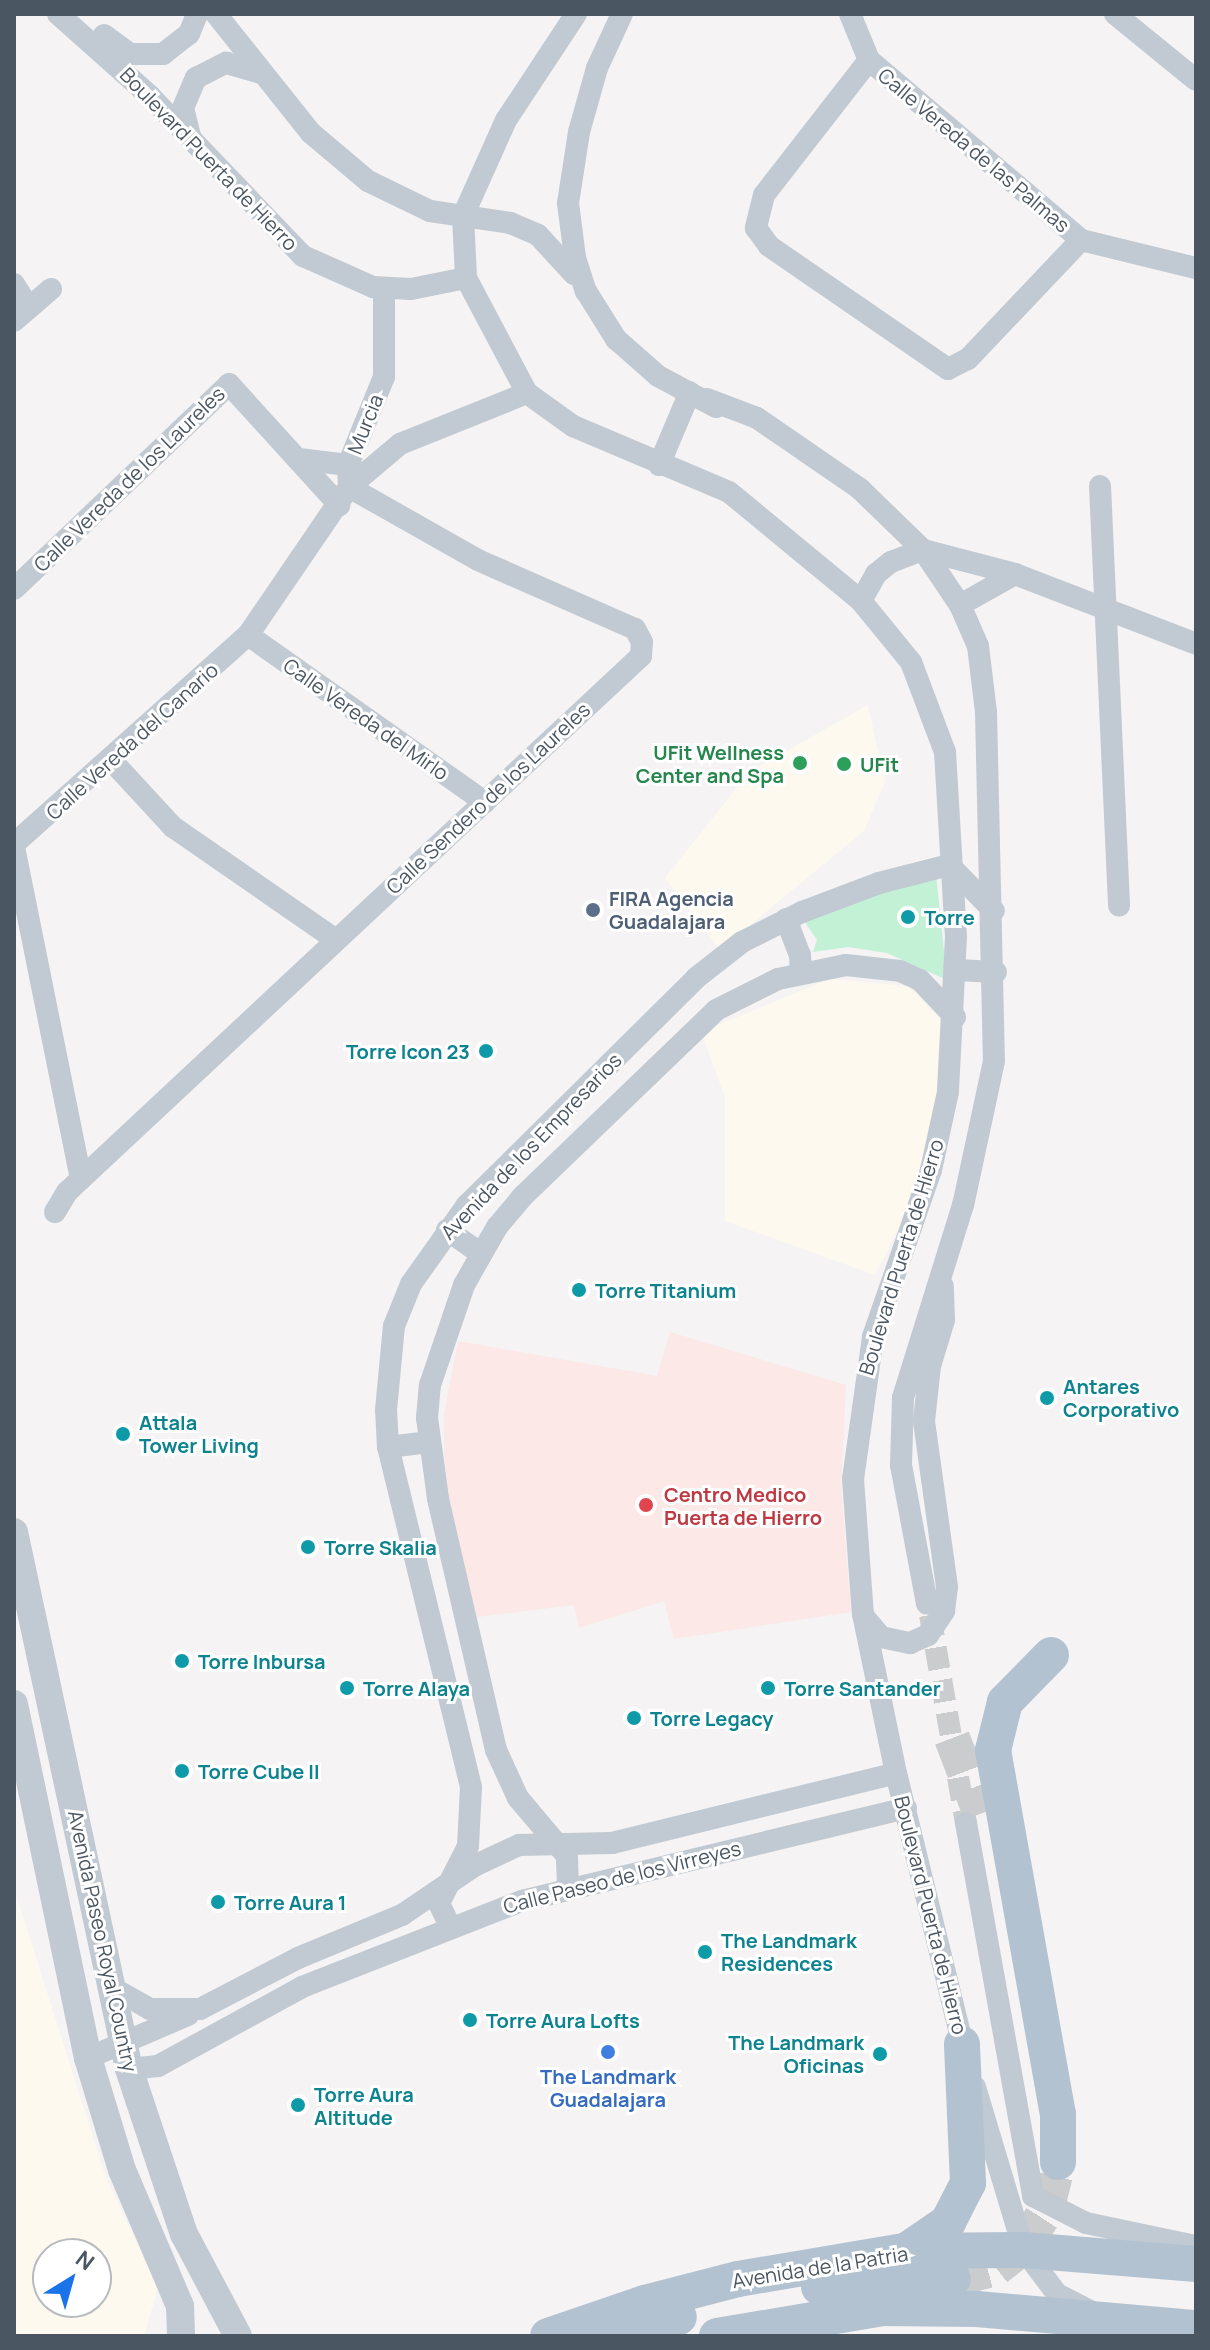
<!DOCTYPE html>
<html>
<head>
<meta charset="utf-8">
<style>
  body { margin:0 }
  #map { position:relative; width:1210px; height:2350px; overflow:hidden; background:#f5f3f3; font-family:Manrope,sans-serif }
  div>[style] { position:absolute }
  [style*='--x'] { left:calc(var(--x)*1px); top:calc(var(--y)*1px); width:calc(var(--w)*1px); rotate:calc(var(--a)*1deg) }
  .commercial>* { inset:0; background:#fdf9ef }
  .medical>* { inset:0; background:#fce8e6 }
  .green>* { inset:0; background:#c3f1d5 }
  .minor-tunnel>* { height:22px; margin-top:-11px; transform-origin:0; background:repeating-linear-gradient(90deg,#caccce 0 22px,transparent 0 33px) }
  .primary-tunnel>* { height:36px; margin-top:-18px; transform-origin:0; background:repeating-linear-gradient(90deg,#caccce 0 36px,transparent 0 54px) }
  .minor>* { height:22px; margin:-11px; padding:0 11px; transform-origin:11px; border-radius:11px; background:#c1cad2 }
  .tertiary>* { height:28px; margin:-14px; padding:0 14px; transform-origin:14px; border-radius:14px; background:#c1cad2 }
  .primary>* { height:36px; margin:-18px; padding:0 18px; transform-origin:18px; border-radius:18px; background:#b3c2d1 }
  .dots>* { width:22px; height:22px; translate:-50% -50%; box-sizing:border-box; border:4px solid #fff; border-radius:50% }
  span { translate:-50% -50%; white-space:nowrap; text-align:center; line-height:1.15; -webkit-text-stroke:6px #fff; paint-order:stroke }
  .street-label { font-size:20px; color:#4a5661 }
  .leisure-label { font-size:20px; color:#27864d; font-weight:700 }
  .right { translate:-100% -50%; text-align:right }
  .left { translate:0 -50%; text-align:left }
  .service-label { font-size:20px; color:#4e5e75; font-weight:700 }
  .culture-label { font-size:20px; color:#0d838f; font-weight:700 }
  .health-label { font-size:20px; color:#be3a42; font-weight:700 }
  .shop-label { font-size:20px; color:#366cbe; font-weight:700 }
  .frame { position:absolute; inset:0; border:16px solid #4a5661; pointer-events:none }
  .north { position:absolute; left:32px; top:2238px; width:80px; height:80px; box-sizing:border-box; background:#fff; border:2px solid #b7bbc0; border-radius:50%; rotate:37deg; font-size:22px; font-weight:700; line-height:32px; text-align:center; color:#4a5661 }
  .north::after { content:''; display:block; margin:auto; width:28px; height:36px; background:#1a73e8; clip-path:polygon(50% 0,100% 100%,50% 72%,0 100%) }
</style>
</head>
<body>
<div id="map">
  <div class="commercial">
    <i style="clip-path:polygon(868px 705px,885px 782px,864px 831px,720px 950px,665px 878px,749px 772px)"></i>
    <i style="clip-path:polygon(829px 979px,908px 986px,944px 1023px,929px 1169px,875px 1275px,725px 1221px,725px 1097px,701px 1032px)"></i>
    <i style="clip-path:polygon(evenodd,14px 1888px,106px 2178px,158px 2288px,144px 2336px,14px 2336px,14px 1888px,48px 2254px,96px 2254px,96px 2302px,48px 2302px,48px 2254px)"></i>
  </div>
  <div class="medical">
    <i style="clip-path:polygon(670px 1332px,846px 1385px,841px 1486px,851px 1612px,674px 1639px,664px 1601px,579px 1628px,574px 1605px,477px 1617px,453px 1525px,444px 1456px,444px 1414px,458px 1341px,657px 1376px)"></i>
  </div>
  <div class="green">
    <i style="clip-path:polygon(936px 874px,947px 980px,887px 953px,848px 947px,813px 952px,817px 940px,803px 919px)"></i>
  </div>
  <div class="minor-tunnel">
    <i style="--x:930;--y:1615;--w:211;--a:80.2"></i>
  </div>
  <div class="primary-tunnel">
    <i style="--x:952;--y:1738;--w:81;--a:69.1"></i>
    <i style="--x:953;--y:2279;--w:44;--a:-14.3"></i>
    <i style="--x:996;--y:2268;--w:33;--a:-38"></i>
    <i style="--x:1022;--y:2248;--w:44;--a:-57"></i>
    <i style="--x:1046;--y:2211;--w:50;--a:-76.2"></i>
  </div>
  <div class="minor">
    <i style="--x:58;--y:14;--w:123;--a:41.7"></i>
    <i style="--x:150;--y:96;--w:221;--a:46.3"></i>
    <i style="--x:303;--y:256;--w:77;--a:23.9"></i>
    <i style="--x:373;--y:287;--w:38;--a:3"></i>
    <i style="--x:411;--y:289;--w:56;--a:-11.3"></i>
    <i style="--x:216;--y:14;--w:152;--a:51.4"></i>
    <i style="--x:311;--y:133;--w:75;--a:40.1"></i>
    <i style="--x:368;--y:181;--w:69;--a:25.8"></i>
    <i style="--x:430;--y:211;--w:81;--a:8.5"></i>
    <i style="--x:510;--y:223;--w:30;--a:23"></i>
    <i style="--x:538;--y:235;--w:53;--a:47.3"></i>
    <i style="--x:576;--y:14;--w:127;--a:123.4"></i>
    <i style="--x:506;--y:120;--w:105;--a:114.1"></i>
    <i style="--x:463;--y:216;--w:62;--a:87.2"></i>
    <i style="--x:466;--y:278;--w:130;--a:62.1"></i>
    <i style="--x:527;--y:393;--w:57;--a:35.7"></i>
    <i style="--x:573;--y:426;--w:169;--a:22.9"></i>
    <i style="--x:729;--y:492;--w:171;--a:39.5"></i>
    <i style="--x:861;--y:601;--w:79;--a:50.7"></i>
    <i style="--x:911;--y:662;--w:96;--a:69.3"></i>
    <i style="--x:945;--y:752;--w:185;--a:86.6"></i>
    <i style="--x:956;--y:937;--w:155;--a:93"></i>
    <i style="--x:948;--y:1092;--w:80;--a:102.3"></i>
    <i style="--x:931;--y:1170;--w:177;--a:109.2"></i>
    <i style="--x:873;--y:1337;--w:143;--a:98"></i>
    <i style="--x:853;--y:1479;--w:135;--a:85.8"></i>
    <i style="--x:863;--y:1614;--w:162;--a:78.3"></i>
    <i style="--x:896;--y:1773;--w:289;--a:76.2"></i>
    <i style="--x:622;--y:14;--w:60;--a:114.8"></i>
    <i style="--x:597;--y:68;--w:66;--a:105.7"></i>
    <i style="--x:579;--y:132;--w:72;--a:98.8"></i>
    <i style="--x:568;--y:203;--w:55;--a:82.7"></i>
    <i style="--x:575;--y:258;--w:35;--a:72"></i>
    <i style="--x:586;--y:291;--w:57;--a:58"></i>
    <i style="--x:616;--y:339;--w:56;--a:41.4"></i>
    <i style="--x:658;--y:376;--w:66;--a:28.1"></i>
    <i style="--x:850;--y:14;--w:50;--a:67.6"></i>
    <i style="--x:869;--y:60;--w:278;--a:40.3"></i>
    <i style="--x:1081;--y:240;--w:118;--a:13.7"></i>
    <i style="--x:1115;--y:14;--w:104;--a:39.2"></i>
    <i style="--x:104;--y:35;--w:32;--a:36"></i>
    <i style="--x:130;--y:54;--w:33;--a:0"></i>
    <i style="--x:163;--y:54;--w:33;--a:-38"></i>
    <i style="--x:189;--y:34;--w:22;--a:-68"></i>
    <i style="--x:869;--y:60;--w:171;--a:127.9"></i>
    <i style="--x:764;--y:195;--w:34;--a:104"></i>
    <i style="--x:756;--y:228;--w:22;--a:54"></i>
    <i style="--x:769;--y:246;--w:217;--a:34.5"></i>
    <i style="--x:948;--y:369;--w:22;--a:-27"></i>
    <i style="--x:968;--y:359;--w:164;--a:-46.5"></i>
    <i style="--x:190;--y:136;--w:29;--a:-104"></i>
    <i style="--x:183;--y:108;--w:33;--a:-67"></i>
    <i style="--x:196;--y:78;--w:34;--a:-27"></i>
    <i style="--x:226;--y:63;--w:36;--a:16"></i>
    <i style="--x:14;--y:284;--w:28;--a:58"></i>
    <i style="--x:14;--y:321;--w:49;--a:-40.9"></i>
    <i style="--x:707;--y:399;--w:53;--a:20.8"></i>
    <i style="--x:757;--y:418;--w:124;--a:34.5"></i>
    <i style="--x:859;--y:488;--w:89;--a:44.1"></i>
    <i style="--x:923;--y:550;--w:66;--a:56.1"></i>
    <i style="--x:960;--y:605;--w:45;--a:66.3"></i>
    <i style="--x:978;--y:646;--w:66;--a:83.1"></i>
    <i style="--x:986;--y:712;--w:349;--a:88.7"></i>
    <i style="--x:994;--y:1061;--w:147;--a:102.1"></i>
    <i style="--x:963;--y:1205;--w:202;--a:107.3"></i>
    <i style="--x:903;--y:1398;--w:67;--a:91.7"></i>
    <i style="--x:901;--y:1465;--w:141;--a:79.4"></i>
    <i style="--x:299;--y:459;--w:49;--a:7"></i>
    <i style="--x:659;--y:465;--w:79;--a:-67"></i>
    <i style="--x:1100;--y:486;--w:420;--a:87.4"></i>
    <i style="--x:349;--y:487;--w:22;--a:-93"></i>
    <i style="--x:348;--y:465;--w:95;--a:-67.8"></i>
    <i style="--x:384;--y:377;--w:89;--a:-90"></i>
    <i style="--x:14;--y:589;--w:297;--a:-43.6"></i>
    <i style="--x:229;--y:384;--w:164;--a:47.7"></i>
    <i style="--x:861;--y:601;--w:31;--a:-61"></i>
    <i style="--x:876;--y:574;--w:19;--a:-39"></i>
    <i style="--x:891;--y:562;--w:34;--a:-21"></i>
    <i style="--x:923;--y:550;--w:95;--a:14.6"></i>
    <i style="--x:1015;--y:574;--w:194;--a:21.1"></i>
    <i style="--x:960;--y:605;--w:63;--a:-29.4"></i>
    <i style="--x:248;--y:635;--w:290;--a:35.2"></i>
    <i style="--x:112;--y:761;--w:90;--a:47.3"></i>
    <i style="--x:173;--y:827;--w:198;--a:34.7"></i>
    <i style="--x:14;--y:844;--w:314;--a:-41.8"></i>
    <i style="--x:248;--y:635;--w:179;--a:-55.7"></i>
    <i style="--x:349;--y:487;--w:67;--a:-40.1"></i>
    <i style="--x:400;--y:444;--w:137;--a:-21.9"></i>
    <i style="--x:14;--y:847;--w:338;--a:78.6"></i>
    <i style="--x:786;--y:919;--w:39;--a:69"></i>
    <i style="--x:800;--y:955;--w:18;--a:87"></i>
    <i style="--x:956;--y:970;--w:40;--a:2.9"></i>
    <i style="--x:55;--y:1212;--w:23;--a:-59"></i>
    <i style="--x:67;--y:1192;--w:785;--a:-43.04"></i>
    <i style="--x:641;--y:656;--w:14;--a:-86"></i>
    <i style="--x:642;--y:642;--w:15;--a:-118"></i>
    <i style="--x:635;--y:629;--w:171;--a:-156.3"></i>
    <i style="--x:478;--y:560;--w:148;--a:-150.5"></i>
    <i style="--x:447;--y:1230;--w:40;--a:34.9"></i>
    <i style="--x:388;--y:1447;--w:42;--a:-6.8"></i>
    <i style="--x:865;--y:1618;--w:25;--a:50"></i>
    <i style="--x:881;--y:1637;--w:30;--a:12"></i>
    <i style="--x:910;--y:1643;--w:20;--a:-24"></i>
    <i style="--x:928;--y:1635;--w:29;--a:-56"></i>
    <i style="--x:944;--y:1611;--w:24;--a:-83"></i>
    <i style="--x:947;--y:1587;--w:168;--a:-97.9"></i>
    <i style="--x:924;--y:1421;--w:55;--a:-83.8"></i>
    <i style="--x:930;--y:1366;--w:48;--a:-73.1"></i>
    <i style="--x:944;--y:1320;--w:34;--a:-92"></i>
    <i style="--x:966;--y:1823;--w:379;--a:79.8"></i>
    <i style="--x:1033;--y:2196;--w:59;--a:27"></i>
    <i style="--x:1086;--y:2223;--w:112;--a:11.8"></i>
    <i style="--x:568;--y:1887;--w:31;--a:-92"></i>
    <i style="--x:567;--y:1856;--w:76;--a:-130.2"></i>
    <i style="--x:518;--y:1798;--w:53;--a:-114.6"></i>
    <i style="--x:496;--y:1750;--w:259;--a:-103"></i>
    <i style="--x:438;--y:1498;--w:81;--a:-97.8"></i>
    <i style="--x:427;--y:1418;--w:33;--a:-85"></i>
    <i style="--x:430;--y:1385;--w:106;--a:-71.2"></i>
    <i style="--x:464;--y:1285;--w:67;--a:-60.4"></i>
    <i style="--x:497;--y:1227;--w:39;--a:-50"></i>
    <i style="--x:522;--y:1197;--w:269;--a:-43.9"></i>
    <i style="--x:716;--y:1010;--w:69;--a:-26.6"></i>
    <i style="--x:778;--y:979;--w:69;--a:-11.6"></i>
    <i style="--x:846;--y:965;--w:54;--a:6.3"></i>
    <i style="--x:900;--y:971;--w:22;--a:24"></i>
    <i style="--x:920;--y:980;--w:51;--a:46.6"></i>
    <i style="--x:450;--y:1926;--w:25;--a:-116"></i>
    <i style="--x:439;--y:1903;--w:64;--a:-63"></i>
    <i style="--x:468;--y:1846;--w:59;--a:-87.1"></i>
    <i style="--x:471;--y:1787;--w:350;--a:-103.7"></i>
    <i style="--x:388;--y:1447;--w:37;--a:-93"></i>
    <i style="--x:386;--y:1410;--w:84;--a:-84.6"></i>
    <i style="--x:394;--y:1326;--w:45;--a:-68"></i>
    <i style="--x:411;--y:1284;--w:97;--a:-54.7"></i>
    <i style="--x:467;--y:1205;--w:322;--a:-44.7"></i>
    <i style="--x:696;--y:978;--w:58;--a:-38"></i>
    <i style="--x:742;--y:942;--w:67;--a:-26.6"></i>
    <i style="--x:802;--y:912;--w:82;--a:-20.6"></i>
    <i style="--x:879;--y:883;--w:72;--a:-14.4"></i>
    <i style="--x:949;--y:865;--w:64;--a:45.6"></i>
    <i style="--x:111;--y:1987;--w:45;--a:29.4"></i>
    <i style="--x:150;--y:2009;--w:50;--a:0"></i>
    <i style="--x:200;--y:2009;--w:110;--a:-27.5"></i>
    <i style="--x:298;--y:1958;--w:113;--a:-22.5"></i>
    <i style="--x:402;--y:1915;--w:87;--a:-34.2"></i>
    <i style="--x:474;--y:1866;--w:50;--a:-25"></i>
    <i style="--x:519;--y:1845;--w:93;--a:-1.2"></i>
    <i style="--x:612;--y:1843;--w:292;--a:-13.8"></i>
    <i style="--x:88;--y:2058;--w:109;--a:-23.3"></i>
    <i style="--x:129;--y:2069;--w:29;--a:-6"></i>
    <i style="--x:158;--y:2066;--w:164;--a:-28.7"></i>
    <i style="--x:302;--y:1987;--w:236;--a:-21.4"></i>
    <i style="--x:522;--y:1901;--w:395;--a:-13.6"></i>
    <i style="--x:975;--y:2087;--w:170;--a:73.3"></i>
    <i style="--x:1024;--y:2250;--w:55;--a:53.1"></i>
    <i style="--x:1057;--y:2294;--w:39;--a:27"></i>
  </div>
  <div class="tertiary">
    <i style="--x:14;--y:1532;--w:549;--a:77.91"></i>
    <i style="--x:129;--y:2069;--w:174;--a:71.6"></i>
    <i style="--x:184;--y:2234;--w:115;--a:62.1"></i>
    <i style="--x:14;--y:1704;--w:362;--a:78.2"></i>
    <i style="--x:88;--y:2058;--w:117;--a:73.1"></i>
    <i style="--x:122;--y:2170;--w:148;--a:66.9"></i>
    <i style="--x:180;--y:2306;--w:30;--a:88"></i>
  </div>
  <div class="primary">
    <i style="--x:1051;--y:1655;--w:66;--a:134.4"></i>
    <i style="--x:1005;--y:1702;--w:49;--a:104"></i>
    <i style="--x:993;--y:1750;--w:370;--a:79.9"></i>
    <i style="--x:1058;--y:2114;--w:48;--a:90"></i>
    <i style="--x:907;--y:2250;--w:50;--a:-34.3"></i>
    <i style="--x:948;--y:2222;--w:44;--a:-62.9"></i>
    <i style="--x:968;--y:2183;--w:139;--a:-92.5"></i>
    <i style="--x:819;--y:2287;--w:134;--a:-3.4"></i>
    <i style="--x:548;--y:2336;--w:102;--a:-18.8"></i>
    <i style="--x:645;--y:2303;--w:96;--a:-14.5"></i>
    <i style="--x:738;--y:2279;--w:168;--a:-9.6"></i>
    <i style="--x:904;--y:2251;--w:120;--a:-0.5"></i>
    <i style="--x:1024;--y:2250;--w:173;--a:4.7"></i>
    <i style="--x:624;--y:2336;--w:58;--a:-19.1"></i>
    <i style="--x:717;--y:2336;--w:167;--a:-9.6"></i>
    <i style="--x:882;--y:2308;--w:95;--a:0.6"></i>
    <i style="--x:977;--y:2309;--w:220;--a:5"></i>
  </div>
  <div class="dots">
    <i style="left:800px;top:763px;background:#2e9e5b"></i>
    <i style="left:844px;top:764px;background:#2e9e5b"></i>
    <i style="left:593px;top:910px;background:#5c6f8a"></i>
    <i style="left:908px;top:917px;background:#0f9aa8"></i>
    <i style="left:486px;top:1051px;background:#0f9aa8"></i>
    <i style="left:579px;top:1290px;background:#0f9aa8"></i>
    <i style="left:1047px;top:1398px;background:#0f9aa8"></i>
    <i style="left:123px;top:1434px;background:#0f9aa8"></i>
    <i style="left:646px;top:1505px;background:#e0444e"></i>
    <i style="left:308px;top:1547px;background:#0f9aa8"></i>
    <i style="left:182px;top:1661px;background:#0f9aa8"></i>
    <i style="left:347px;top:1688px;background:#0f9aa8"></i>
    <i style="left:768px;top:1688px;background:#0f9aa8"></i>
    <i style="left:634px;top:1718px;background:#0f9aa8"></i>
    <i style="left:182px;top:1771px;background:#0f9aa8"></i>
    <i style="left:218px;top:1902px;background:#0f9aa8"></i>
    <i style="left:705px;top:1952px;background:#0f9aa8"></i>
    <i style="left:470px;top:2020px;background:#0f9aa8"></i>
    <i style="left:608px;top:2052px;background:#3f7fe0"></i>
    <i style="left:880px;top:2054px;background:#0f9aa8"></i>
    <i style="left:298px;top:2105px;background:#0f9aa8"></i>
  </div>
  <div class="street-label">
    <span style="left:974px;top:150px;rotate:40deg">Calle Vereda de las Palmas</span>
    <span style="left:209px;top:159px;rotate:46deg">Boulevard Puerta de Hierro</span>
    <span style="left:365px;top:424px;rotate:-68deg">Murcia</span>
    <span style="left:129px;top:479px;rotate:-44deg">Calle Vereda de los Laureles</span>
    <span style="left:366px;top:719px;rotate:35deg">Calle Vereda del Mirlo</span>
    <span style="left:132px;top:741px;rotate:-42deg">Calle Vereda del Canario</span>
    <span style="left:488px;top:798px;rotate:-43deg">Calle Sendero de los Laureles</span>
    <span style="left:531px;top:1146px;rotate:-46deg">Avenida de los Empresarios</span>
    <span style="left:901px;top:1257px;rotate:-73deg">Boulevard Puerta de Hierro</span>
    <span style="left:622px;top:1877px;rotate:-14deg">Calle Paseo de los Virreyes</span>
    <span style="left:931px;top:1915px;rotate:76deg">Boulevard Puerta de Hierro</span>
    <span style="left:103px;top:1941px;rotate:78deg">Avenida Paseo Royal Country</span>
    <span style="left:820px;top:2267px;rotate:-9deg">Avenida de la Patria</span>
  </div>
  <div class="leisure-label">
    <span class="right" style="left:784px;top:764px">UFit Wellness<br>Center and Spa</span>
    <span class="left" style="left:860px;top:764px">UFit</span>
  </div>
  <div class="service-label">
    <span class="left" style="left:609px;top:910px">FIRA Agencia<br>Guadalajara</span>
  </div>
  <div class="culture-label">
    <span class="left" style="left:924px;top:917px">Torre</span>
    <span class="right" style="left:470px;top:1051px">Torre Icon 23</span>
    <span class="left" style="left:595px;top:1290px">Torre Titanium</span>
    <span class="left" style="left:1063px;top:1398px">Antares<br>Corporativo</span>
    <span class="left" style="left:139px;top:1434px">Attala<br>Tower Living</span>
    <span class="left" style="left:324px;top:1547px">Torre Skalia</span>
    <span class="left" style="left:198px;top:1661px">Torre Inbursa</span>
    <span class="left" style="left:363px;top:1688px">Torre Alaya</span>
    <span class="left" style="left:784px;top:1688px">Torre Santander</span>
    <span class="left" style="left:650px;top:1718px">Torre Legacy</span>
    <span class="left" style="left:198px;top:1771px">Torre Cube II</span>
    <span class="left" style="left:234px;top:1902px">Torre Aura 1</span>
    <span class="left" style="left:721px;top:1952px">The Landmark<br>Residences</span>
    <span class="left" style="left:486px;top:2020px">Torre Aura Lofts</span>
    <span class="right" style="left:864px;top:2054px">The Landmark<br>Oficinas</span>
    <span class="left" style="left:314px;top:2106px">Torre Aura<br>Altitude</span>
  </div>
  <div class="health-label">
    <span class="left" style="left:664px;top:1506px">Centro Medico<br>Puerta de Hierro</span>
  </div>
  <div class="shop-label">
    <span style="left:608px;top:2088px">The Landmark<br>Guadalajara</span>
  </div>
  <div class="frame"></div>
  <div class="north">N</div>
</div>
</body>
</html>
